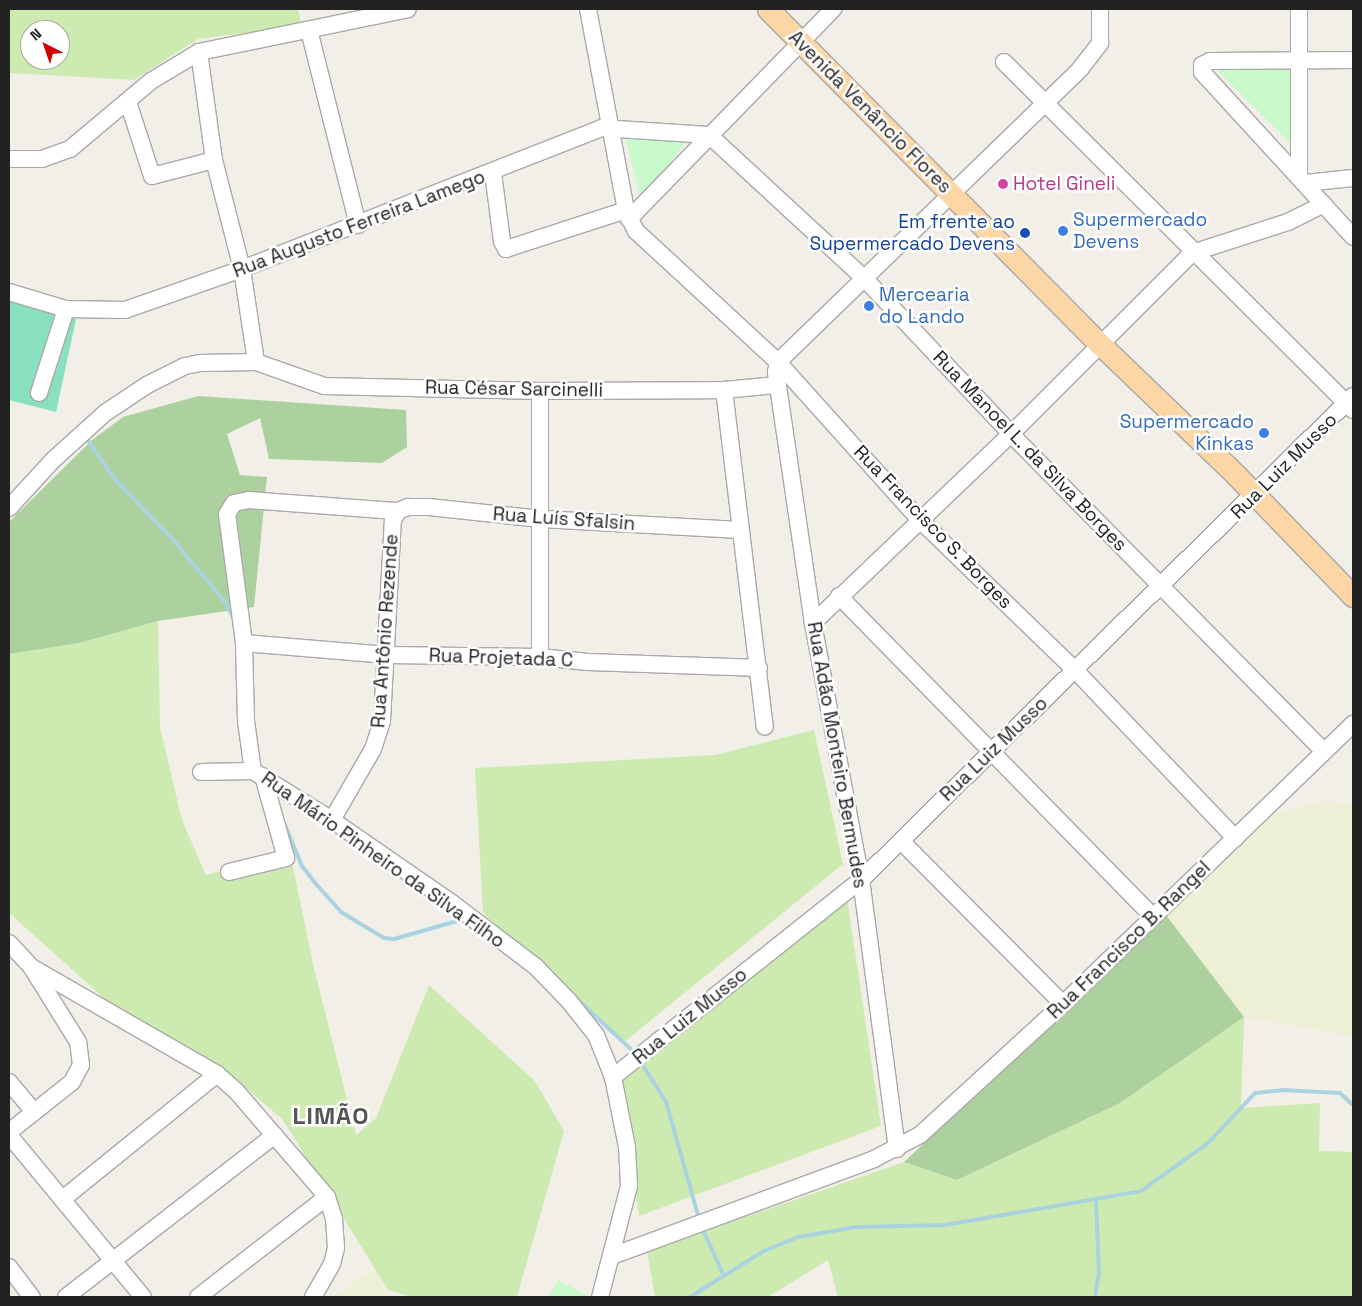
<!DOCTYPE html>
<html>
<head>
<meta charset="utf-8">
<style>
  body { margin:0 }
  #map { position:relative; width:1362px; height:1306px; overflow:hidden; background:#f2efe9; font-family:"Space Grotesk",sans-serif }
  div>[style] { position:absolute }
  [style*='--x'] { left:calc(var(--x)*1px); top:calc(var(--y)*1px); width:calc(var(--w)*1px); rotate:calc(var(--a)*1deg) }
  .farmland>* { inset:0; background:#eef0d5 }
  .grass>* { inset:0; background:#cdebb0 }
  .forest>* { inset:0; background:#add19e }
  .park>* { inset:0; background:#c8facc }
  .pitch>* { inset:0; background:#88e0be }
  .stream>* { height:4px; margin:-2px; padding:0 2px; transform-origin:2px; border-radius:2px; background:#aad3df }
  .roads { filter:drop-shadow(1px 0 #a9a9a9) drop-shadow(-1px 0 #a9a9a9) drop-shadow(0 1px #a9a9a9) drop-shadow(0 -1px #a9a9a9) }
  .minor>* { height:16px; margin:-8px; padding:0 8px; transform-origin:8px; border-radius:8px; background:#fff }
  .major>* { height:21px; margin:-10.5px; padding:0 10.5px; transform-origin:10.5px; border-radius:10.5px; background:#fcd6a4 }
  .dots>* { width:14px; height:14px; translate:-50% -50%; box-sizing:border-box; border:2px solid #fff; border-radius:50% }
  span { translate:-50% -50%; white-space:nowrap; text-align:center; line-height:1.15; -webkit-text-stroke:5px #fff; paint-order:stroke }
  .street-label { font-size:19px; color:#222 }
  .hotel-label { font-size:19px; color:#b23c85 }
  .left { translate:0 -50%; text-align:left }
  .shop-label { font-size:19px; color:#366cbe }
  .right { translate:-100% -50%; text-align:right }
  .transit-label { font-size:19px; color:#164399 }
  .district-label { font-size:24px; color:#555; font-weight:700; letter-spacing:1px }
  .frame { position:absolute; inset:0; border:10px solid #222; pointer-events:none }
  .north { position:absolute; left:20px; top:20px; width:50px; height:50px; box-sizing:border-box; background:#fff; border:1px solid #a7a7a7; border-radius:50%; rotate:319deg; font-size:14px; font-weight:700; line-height:20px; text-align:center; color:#222 }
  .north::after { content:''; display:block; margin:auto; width:18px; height:22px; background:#d40000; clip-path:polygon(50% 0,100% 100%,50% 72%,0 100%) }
</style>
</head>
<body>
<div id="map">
  <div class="farmland">
    <i style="clip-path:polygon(1324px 801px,1353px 803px,1353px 1037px,1244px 1017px,1166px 915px,1233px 842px,1274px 813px)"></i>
    <i style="clip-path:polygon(376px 1268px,386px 1297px,333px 1297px,335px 1295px)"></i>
  </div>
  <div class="grass">
    <i style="clip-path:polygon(evenodd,9px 9px,298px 9px,302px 26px,198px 39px,134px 80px,9px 73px,9px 9px,30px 30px,60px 30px,60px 60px,30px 60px,30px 30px)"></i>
    <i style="clip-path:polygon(158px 621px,160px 727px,182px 820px,206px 875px,290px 852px,313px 964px,356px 1135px,376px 1118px,429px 985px,535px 1081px,564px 1131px,517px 1297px,412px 1297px,388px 1290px,283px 1120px,219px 1065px,114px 1007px,9px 913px,9px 654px,79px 643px)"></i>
    <i style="clip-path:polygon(814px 730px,843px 864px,623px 1043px,483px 913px,475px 768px,715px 755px)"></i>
    <i style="clip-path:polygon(846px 891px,881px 1126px,639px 1216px,619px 1077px)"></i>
    <i style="clip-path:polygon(1244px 1017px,1241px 1108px,1320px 1103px,1319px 1151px,1353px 1152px,1353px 1297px,838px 1297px,828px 1260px,768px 1297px,655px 1297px,647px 1251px,904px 1162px,957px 1180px,1120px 1103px)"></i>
  </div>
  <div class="forest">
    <i style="clip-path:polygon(198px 396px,406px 410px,407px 447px,382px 463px,269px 459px,260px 418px,227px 434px,240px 475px,267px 477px,254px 607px,158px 621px,79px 643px,9px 654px,9px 522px,92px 440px,123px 417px)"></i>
    <i style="clip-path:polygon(1166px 915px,1244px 1017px,1120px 1103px,957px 1180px,904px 1162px)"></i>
  </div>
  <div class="park">
    <i style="clip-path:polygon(1294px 64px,1295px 148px,1216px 69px)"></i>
    <i style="clip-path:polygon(625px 136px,686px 142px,641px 200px)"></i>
    <i style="clip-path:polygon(558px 1280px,590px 1297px,549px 1297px)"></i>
  </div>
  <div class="pitch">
    <i style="clip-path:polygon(9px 301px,76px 319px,56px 412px,9px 400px)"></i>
  </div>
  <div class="stream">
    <i style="--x:87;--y:439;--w:47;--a:55.3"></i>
    <i style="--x:114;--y:478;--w:88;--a:46.4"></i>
    <i style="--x:175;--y:542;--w:78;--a:50.2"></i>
    <i style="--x:225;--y:602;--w:19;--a:62"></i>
    <i style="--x:285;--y:825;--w:44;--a:67.5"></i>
    <i style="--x:302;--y:866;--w:23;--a:52"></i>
    <i style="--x:316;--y:884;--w:38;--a:48"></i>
    <i style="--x:341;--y:912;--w:50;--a:31.2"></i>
    <i style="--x:384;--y:938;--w:10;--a:6"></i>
    <i style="--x:394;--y:939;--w:73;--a:-15.9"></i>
    <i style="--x:492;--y:924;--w:28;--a:38"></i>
    <i style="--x:576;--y:998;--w:81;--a:43"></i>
    <i style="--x:640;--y:1061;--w:49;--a:57.6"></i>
    <i style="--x:666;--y:1102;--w:122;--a:74.2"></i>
    <i style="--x:702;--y:1228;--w:53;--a:65.4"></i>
    <i style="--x:690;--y:1297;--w:87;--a:-31.9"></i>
    <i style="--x:764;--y:1251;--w:38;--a:-22"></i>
    <i style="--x:799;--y:1237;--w:58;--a:-10"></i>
    <i style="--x:856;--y:1227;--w:89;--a:-1.3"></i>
    <i style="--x:945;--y:1225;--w:199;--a:-9.8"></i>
    <i style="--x:1141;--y:1191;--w:81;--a:-35.5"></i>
    <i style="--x:1207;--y:1144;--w:70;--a:-46.7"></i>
    <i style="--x:1255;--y:1093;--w:27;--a:-6"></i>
    <i style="--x:1282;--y:1090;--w:58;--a:3"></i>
    <i style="--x:1340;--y:1093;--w:18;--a:43"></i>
    <i style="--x:1095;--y:1297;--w:24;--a:-81"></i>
    <i style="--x:1099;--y:1273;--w:73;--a:-92.4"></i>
  </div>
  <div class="roads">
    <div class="minor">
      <i style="--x:588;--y:9;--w:205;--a:79.3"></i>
      <i style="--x:626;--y:210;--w:23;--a:65"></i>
      <i style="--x:636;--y:231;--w:193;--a:42.7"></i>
      <i style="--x:778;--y:362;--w:212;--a:48.1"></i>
      <i style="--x:920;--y:520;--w:217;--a:44.1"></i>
      <i style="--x:1076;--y:671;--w:231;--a:46.4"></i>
      <i style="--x:309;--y:30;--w:201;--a:75.9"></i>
      <i style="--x:199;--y:52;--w:109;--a:82.1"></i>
      <i style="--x:214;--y:160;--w:113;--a:75.6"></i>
      <i style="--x:242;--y:269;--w:94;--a:81.4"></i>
      <i style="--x:1353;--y:60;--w:143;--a:179.6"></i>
      <i style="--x:1210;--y:61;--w:9;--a:153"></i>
      <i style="--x:1202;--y:65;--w:7;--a:90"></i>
      <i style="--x:1202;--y:72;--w:224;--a:47.5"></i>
      <i style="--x:1004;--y:62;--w:493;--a:44.9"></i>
      <i style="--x:128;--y:102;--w:78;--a:72"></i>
      <i style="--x:152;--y:176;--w:64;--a:-14.5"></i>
      <i style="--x:709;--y:135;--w:212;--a:42.7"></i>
      <i style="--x:865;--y:279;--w:213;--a:46.7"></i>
      <i style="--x:1011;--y:434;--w:445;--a:45.4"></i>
      <i style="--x:9;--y:159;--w:33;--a:0"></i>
      <i style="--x:42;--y:159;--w:30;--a:-20"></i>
      <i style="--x:70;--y:149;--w:106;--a:-40"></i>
      <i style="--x:151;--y:81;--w:56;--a:-31.1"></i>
      <i style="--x:199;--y:52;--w:213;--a:-11.6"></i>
      <i style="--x:493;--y:173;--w:69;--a:82.5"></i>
      <i style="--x:502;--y:241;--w:9;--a:63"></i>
      <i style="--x:506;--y:249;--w:126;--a:-18"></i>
      <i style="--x:1299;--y:176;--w:167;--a:-90"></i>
      <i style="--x:1305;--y:183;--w:48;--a:-5.9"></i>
      <i style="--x:629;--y:219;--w:293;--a:-45.8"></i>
      <i style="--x:9;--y:292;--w:59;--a:16.6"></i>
      <i style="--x:66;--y:309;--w:59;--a:1"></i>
      <i style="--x:125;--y:310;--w:124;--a:-19.3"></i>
      <i style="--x:242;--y:269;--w:387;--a:-21.4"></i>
      <i style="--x:602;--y:128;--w:107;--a:3.7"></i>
      <i style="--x:724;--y:390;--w:339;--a:83.1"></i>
      <i style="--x:39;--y:393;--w:88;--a:-72.2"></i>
      <i style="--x:9;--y:508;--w:65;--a:-47.5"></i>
      <i style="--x:53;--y:460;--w:70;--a:-42.1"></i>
      <i style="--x:105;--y:413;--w:50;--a:-33.7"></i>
      <i style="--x:147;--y:385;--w:42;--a:-26.6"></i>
      <i style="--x:185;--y:366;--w:16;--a:-11"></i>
      <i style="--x:201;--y:363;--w:55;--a:-1"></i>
      <i style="--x:256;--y:362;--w:72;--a:19.4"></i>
      <i style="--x:324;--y:386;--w:216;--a:1.3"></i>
      <i style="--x:540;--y:391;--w:184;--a:-0.3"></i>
      <i style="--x:724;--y:390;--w:53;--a:-5.4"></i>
      <i style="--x:839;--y:596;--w:449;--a:45.6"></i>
      <i style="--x:813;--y:623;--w:274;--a:-43.7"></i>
      <i style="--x:1011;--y:434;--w:256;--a:-45"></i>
      <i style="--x:1192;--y:253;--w:101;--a:-17.9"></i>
      <i style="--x:1288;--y:222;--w:40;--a:-26.6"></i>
      <i style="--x:244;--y:643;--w:144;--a:4.8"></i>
      <i style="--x:388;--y:655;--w:152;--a:0.8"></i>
      <i style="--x:540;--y:657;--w:48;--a:5.9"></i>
      <i style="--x:588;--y:662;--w:171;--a:2"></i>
      <i style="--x:540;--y:657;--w:266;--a:-90"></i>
      <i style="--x:253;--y:771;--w:50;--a:-98"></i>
      <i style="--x:246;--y:721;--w:78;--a:-91.5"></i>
      <i style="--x:244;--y:643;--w:130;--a:-97.5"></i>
      <i style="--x:227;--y:514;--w:13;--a:-58"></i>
      <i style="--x:234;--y:503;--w:16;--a:-11"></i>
      <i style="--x:250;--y:500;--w:148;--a:4.3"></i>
      <i style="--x:201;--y:772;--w:52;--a:-1.1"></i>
      <i style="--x:253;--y:771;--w:93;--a:31.8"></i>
      <i style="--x:332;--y:820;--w:146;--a:34.7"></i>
      <i style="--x:452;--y:903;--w:106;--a:37.3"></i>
      <i style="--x:536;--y:967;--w:47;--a:45.9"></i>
      <i style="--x:569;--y:1001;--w:43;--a:51.5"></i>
      <i style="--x:596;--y:1035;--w:45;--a:68"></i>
      <i style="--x:613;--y:1077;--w:71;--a:78.7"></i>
      <i style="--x:627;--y:1147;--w:39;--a:87"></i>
      <i style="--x:629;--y:1186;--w:115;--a:104.6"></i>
      <i style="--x:332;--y:820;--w:82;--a:-60"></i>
      <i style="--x:373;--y:749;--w:29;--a:-72"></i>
      <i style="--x:382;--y:721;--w:201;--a:-86.9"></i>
      <i style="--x:393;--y:520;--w:10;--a:-61"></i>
      <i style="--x:398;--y:511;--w:11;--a:-22"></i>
      <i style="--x:408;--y:507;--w:21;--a:0"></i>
      <i style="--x:429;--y:507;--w:113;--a:6.1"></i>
      <i style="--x:541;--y:519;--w:199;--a:3.2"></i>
      <i style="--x:901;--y:841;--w:230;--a:45.2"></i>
      <i style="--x:229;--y:872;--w:59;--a:-13.8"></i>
      <i style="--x:286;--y:858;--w:85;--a:-105.7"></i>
      <i style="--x:9;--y:943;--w:33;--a:47"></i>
      <i style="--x:31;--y:967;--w:215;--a:29.9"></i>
      <i style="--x:217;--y:1074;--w:27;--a:42"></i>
      <i style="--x:237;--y:1092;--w:86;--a:49.3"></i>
      <i style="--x:293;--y:1157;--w:52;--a:49.6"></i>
      <i style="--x:327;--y:1197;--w:23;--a:72"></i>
      <i style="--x:334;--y:1219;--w:29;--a:86"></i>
      <i style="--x:336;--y:1248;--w:16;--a:104"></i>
      <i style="--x:332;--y:1264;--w:38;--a:120"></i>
      <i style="--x:613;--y:1077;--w:317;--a:-38.5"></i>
      <i style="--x:861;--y:880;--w:690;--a:-44.53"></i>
      <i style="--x:9;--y:1082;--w:39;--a:50"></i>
      <i style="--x:9;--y:1132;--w:80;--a:-38.4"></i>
      <i style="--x:72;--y:1082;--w:19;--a:-62"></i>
      <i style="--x:81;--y:1065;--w:23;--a:-97"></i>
      <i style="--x:78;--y:1042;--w:87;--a:-121.9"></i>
      <i style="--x:9;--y:1135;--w:210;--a:50.4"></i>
      <i style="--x:897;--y:1149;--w:271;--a:-97.6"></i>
      <i style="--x:861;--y:880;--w:261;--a:-100.6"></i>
      <i style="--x:813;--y:623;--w:254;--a:-98.4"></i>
      <i style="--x:776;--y:372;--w:10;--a:-79"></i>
      <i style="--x:778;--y:362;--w:421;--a:-44.1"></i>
      <i style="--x:1080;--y:69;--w:33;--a:-52"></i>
      <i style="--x:1100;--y:43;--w:34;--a:-90"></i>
      <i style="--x:64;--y:1198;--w:197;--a:-39"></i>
      <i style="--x:612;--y:1256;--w:279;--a:-20.3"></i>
      <i style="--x:874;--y:1159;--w:52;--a:-27.6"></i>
      <i style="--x:920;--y:1135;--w:194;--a:-42.5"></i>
      <i style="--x:1063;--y:1004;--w:403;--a:-44"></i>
      <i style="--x:9;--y:1267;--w:38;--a:53"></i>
      <i style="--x:66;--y:1297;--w:264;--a:-37.8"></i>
      <i style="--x:198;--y:1297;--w:163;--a:-37.8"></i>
    </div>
    <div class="major">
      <i style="--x:768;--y:9;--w:472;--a:45.3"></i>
      <i style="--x:1100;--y:344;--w:190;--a:43.9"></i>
      <i style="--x:1237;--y:476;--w:167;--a:46"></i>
    </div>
  </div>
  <div class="dots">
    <i style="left:1003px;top:184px;background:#d1479c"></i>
    <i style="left:1063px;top:231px;background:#3f7fe0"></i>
    <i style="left:1025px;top:233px;background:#1a4fb4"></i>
    <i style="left:869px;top:306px;background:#3f7fe0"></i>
    <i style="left:1264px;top:433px;background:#3f7fe0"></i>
  </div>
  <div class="street-label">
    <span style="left:870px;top:112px;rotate:45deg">Avenida Venâncio Flores</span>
    <span style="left:359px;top:224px;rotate:-21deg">Rua Augusto Ferreira Lamego</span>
    <span style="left:514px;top:389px;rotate:1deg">Rua César Sarcinelli</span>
    <span style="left:1030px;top:451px;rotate:46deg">Rua Manoel L. da Silva Borges</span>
    <span style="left:1284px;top:466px;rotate:-45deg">Rua Luiz Musso</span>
    <span style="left:564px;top:519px;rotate:4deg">Rua Luís Sfalsin</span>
    <span style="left:933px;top:527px;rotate:46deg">Rua Francisco S. Borges</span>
    <span style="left:385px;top:631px;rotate:-86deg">Rua Antônio Rezende</span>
    <span style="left:501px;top:658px;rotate:2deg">Rua Projetada C</span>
    <span style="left:994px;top:749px;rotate:-44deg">Rua Luiz Musso</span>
    <span style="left:837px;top:755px;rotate:80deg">Rua Adão Monteiro Bermudes</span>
    <span style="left:383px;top:860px;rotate:35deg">Rua Mário Pinheiro da Silva Filho</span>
    <span style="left:1129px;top:940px;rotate:-44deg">Rua Francisco B. Rangel</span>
    <span style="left:690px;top:1016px;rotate:-39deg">Rua Luiz Musso</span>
  </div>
  <div class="hotel-label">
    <span class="left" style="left:1013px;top:184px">Hotel Gineli</span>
  </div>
  <div class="shop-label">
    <span class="left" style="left:1073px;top:231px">Supermercado<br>Devens</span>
    <span class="left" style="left:879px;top:306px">Mercearia<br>do Lando</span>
    <span class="right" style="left:1254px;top:433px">Supermercado<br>Kinkas</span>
  </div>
  <div class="transit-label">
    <span class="right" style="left:1015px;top:233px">Em frente ao<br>Supermercado Devens</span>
  </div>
  <div class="district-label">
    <span style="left:331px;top:1116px">LIMÃO</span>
  </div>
  <div class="frame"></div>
  <div class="north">N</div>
</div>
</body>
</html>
